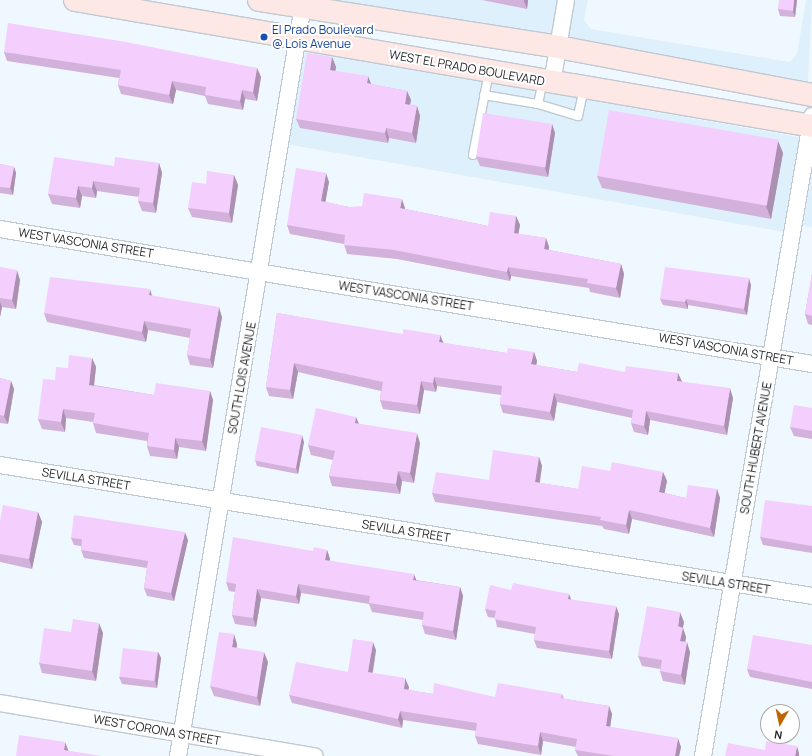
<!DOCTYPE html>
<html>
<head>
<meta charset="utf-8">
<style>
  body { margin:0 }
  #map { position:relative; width:812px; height:756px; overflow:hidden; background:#f0f8ff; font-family:Manrope,sans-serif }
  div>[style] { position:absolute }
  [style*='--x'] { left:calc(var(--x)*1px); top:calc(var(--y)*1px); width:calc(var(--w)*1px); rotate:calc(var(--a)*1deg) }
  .built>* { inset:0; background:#dff0fd; transform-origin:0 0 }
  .roads { filter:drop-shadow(1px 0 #bfc9d1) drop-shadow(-1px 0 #bfc9d1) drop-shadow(0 1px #bfc9d1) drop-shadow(0 -1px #bfc9d1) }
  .lane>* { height:8px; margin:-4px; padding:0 4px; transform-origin:4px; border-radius:4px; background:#fff }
  .street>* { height:16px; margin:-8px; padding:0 8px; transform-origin:8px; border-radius:8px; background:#fff }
  .secondary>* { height:22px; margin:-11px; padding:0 11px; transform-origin:11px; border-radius:11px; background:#fee8e6 }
  .wall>* { inset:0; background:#d2b1da }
  .shaded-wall>* { inset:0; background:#ab90b1 }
  .building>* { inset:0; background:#f4cefd; transform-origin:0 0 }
  .dots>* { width:11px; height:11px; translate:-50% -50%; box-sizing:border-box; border:2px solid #fff; border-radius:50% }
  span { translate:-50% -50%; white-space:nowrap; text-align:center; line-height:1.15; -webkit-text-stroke:4px #fff; paint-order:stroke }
  .transit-label { font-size:12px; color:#164399 }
  .left { translate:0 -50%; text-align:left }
  .street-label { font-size:12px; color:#272a2d }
  .north { position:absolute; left:760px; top:704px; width:40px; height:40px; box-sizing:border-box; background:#fff; border:1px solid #a9aaab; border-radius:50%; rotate:189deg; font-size:11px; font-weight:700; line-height:16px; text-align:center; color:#272a2d }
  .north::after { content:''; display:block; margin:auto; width:14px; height:18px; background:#bd6500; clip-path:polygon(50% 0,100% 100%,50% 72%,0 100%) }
</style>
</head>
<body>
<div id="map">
  <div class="built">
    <i style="clip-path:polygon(323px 0,557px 0,551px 36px)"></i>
    <i style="clip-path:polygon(575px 0,588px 0,584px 20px,591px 29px,790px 62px,797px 54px,806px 0,812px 0,808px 84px,568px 39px)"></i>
    <i style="left:305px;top:50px;width:502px;height:96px;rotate:10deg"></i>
    <i style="clip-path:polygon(812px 171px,812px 227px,803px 226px)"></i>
  </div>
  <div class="roads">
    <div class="lane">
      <i style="--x:484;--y:95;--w:55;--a:9.5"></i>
      <i style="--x:538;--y:104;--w:24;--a:-78"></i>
      <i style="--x:538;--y:104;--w:42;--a:16.7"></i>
      <i style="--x:578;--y:116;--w:29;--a:-78"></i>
      <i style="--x:473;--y:155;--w:85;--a:-79.1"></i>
    </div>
    <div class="street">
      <i style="--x:552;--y:83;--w:84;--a:-80.4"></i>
      <i style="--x:0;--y:229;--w:823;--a:9.44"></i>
      <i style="--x:0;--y:465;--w:822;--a:9.16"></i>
      <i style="--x:0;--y:703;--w:319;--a:9.6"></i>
      <i style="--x:178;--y:756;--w:766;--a:-80.54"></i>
      <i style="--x:703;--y:756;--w:649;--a:-80.33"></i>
    </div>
    <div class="secondary">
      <i style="--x:75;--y:0;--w:748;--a:9.7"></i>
      <i style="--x:259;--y:0;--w:303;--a:8.9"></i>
      <i style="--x:558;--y:47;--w:258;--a:10.7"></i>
    </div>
  </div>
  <div class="wall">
    <i style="clip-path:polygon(482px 0,528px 0,527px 9px)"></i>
    <i style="clip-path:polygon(797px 0,795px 17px,780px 16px,778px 9px)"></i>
    <i style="clip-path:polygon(4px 52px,257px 68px,261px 77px,257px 101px,245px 99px,243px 110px,208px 104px,205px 96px,176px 90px,173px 104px,121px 94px,118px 85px,119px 78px,7px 61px)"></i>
    <i style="clip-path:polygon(332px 57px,336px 67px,335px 71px,371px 84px,407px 91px,411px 100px,410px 105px,417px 106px,420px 116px,416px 143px,389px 138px,388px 143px,300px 128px,296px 119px)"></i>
    <i style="clip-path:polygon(552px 124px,555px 133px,548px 177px,480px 166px,476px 156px)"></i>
    <i style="clip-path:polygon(778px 141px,783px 153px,771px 219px,602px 188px,597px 176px)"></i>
    <i style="clip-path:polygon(159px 163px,162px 173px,156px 213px,142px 211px,138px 201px,139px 197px,97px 191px,96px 198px,82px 196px,80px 208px,52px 204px,48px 194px,114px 166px)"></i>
    <i style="clip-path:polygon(0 164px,14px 167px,16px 173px,13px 195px,0 193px)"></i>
    <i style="clip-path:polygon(234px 175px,238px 185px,232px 223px,192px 217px,188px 208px,206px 184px)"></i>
    <i style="clip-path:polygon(329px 182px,325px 202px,349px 207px,405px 208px,405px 209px,488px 226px,516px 216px,520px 225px,518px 234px,546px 238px,549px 247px,549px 250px,621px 264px,624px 274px,620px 298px,590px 292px,589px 288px,511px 276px,510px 281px,397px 259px,347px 254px,344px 244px,290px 234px,287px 225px)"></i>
    <i style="clip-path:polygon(0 267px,20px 280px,16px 309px,2px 307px,0 317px)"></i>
    <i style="clip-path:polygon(812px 274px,812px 325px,808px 324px,805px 314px)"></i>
    <i style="clip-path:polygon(751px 285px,747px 315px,688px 305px,688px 309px,663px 305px,660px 299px)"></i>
    <i style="clip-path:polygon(152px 296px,222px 317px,213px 368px,190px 365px,187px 355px,190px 338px,148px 330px,146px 342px,47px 322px,44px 313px)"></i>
    <i style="clip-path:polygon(277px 313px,443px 343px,507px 353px,534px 352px,537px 361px,536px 365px,577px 372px,625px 372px,678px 373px,682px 382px,733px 398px,727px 435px,650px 420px,648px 435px,634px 432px,631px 423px,632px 418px,557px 402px,554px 421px,503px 413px,500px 404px,501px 395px,437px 386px,436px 392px,424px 390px,420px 414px,383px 409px,380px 400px,381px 391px,298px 372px,293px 399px,269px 396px,266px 387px)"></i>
    <i style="clip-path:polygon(92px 358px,96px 367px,94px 385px,154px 395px,210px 391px,213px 400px,206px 451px,179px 447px,177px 459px,150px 456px,147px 446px,147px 441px,96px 433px,93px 423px,93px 422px,66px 418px,65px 432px,42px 429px,38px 419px,55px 380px,68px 368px)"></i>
    <i style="clip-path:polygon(0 378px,11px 381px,14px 389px,8px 424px,0 423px)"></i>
    <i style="clip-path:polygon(812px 408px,812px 439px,794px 436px,790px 427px)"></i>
    <i style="clip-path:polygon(356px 417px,359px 424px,420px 443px,414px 483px,402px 481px,400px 494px,332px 486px,329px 476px,333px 460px,311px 455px,308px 445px)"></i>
    <i style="clip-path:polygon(304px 442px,298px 474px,257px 466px,255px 460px)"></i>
    <i style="clip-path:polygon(539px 457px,542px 466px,540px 483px,578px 489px,610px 471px,663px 472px,667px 481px,664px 493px,686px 498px,717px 489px,720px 498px,714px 537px,632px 519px,629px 534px,604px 529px,602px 526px,435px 502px,432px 493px,489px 480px)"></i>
    <i style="clip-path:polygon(812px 506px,812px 553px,763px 545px,760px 537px)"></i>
    <i style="clip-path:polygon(38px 512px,42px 522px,32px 569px,0 562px,0 521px)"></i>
    <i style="clip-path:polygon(71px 538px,188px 540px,174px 601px,147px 596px,144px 588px,147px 568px,84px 558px,81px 550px,81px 546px,74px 545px)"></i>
    <i style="clip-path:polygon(327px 550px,330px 559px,330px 561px,416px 580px,460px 587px,463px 596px,456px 640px,425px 634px,422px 625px,423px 620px,372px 612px,369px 604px,301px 593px,299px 604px,261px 598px,256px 627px,235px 624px,232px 615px,235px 592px,229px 591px,226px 582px,313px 551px)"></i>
    <i style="clip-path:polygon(511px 590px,569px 594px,571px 600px,619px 614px,612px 659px,537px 648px,534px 640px,535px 634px,497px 627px,495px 618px,488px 617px,485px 609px)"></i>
    <i style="clip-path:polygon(684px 622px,683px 628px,686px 637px,685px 642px,690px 652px,685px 685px,663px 681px,660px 671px,660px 669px,642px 666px,638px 656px)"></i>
    <i style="clip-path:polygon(71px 632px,103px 633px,96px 681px,42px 673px,39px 663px)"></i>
    <i style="clip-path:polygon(237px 644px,237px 648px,268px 662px,260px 706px,214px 696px,210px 686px)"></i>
    <i style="clip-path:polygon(812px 645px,812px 689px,750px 677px,747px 669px)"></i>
    <i style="clip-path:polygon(376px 650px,373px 673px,409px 687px,408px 690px,433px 694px,495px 697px,562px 694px,564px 699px,609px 706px,612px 714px,610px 727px,681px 747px,679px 756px,578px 756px,575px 750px,576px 747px,543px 741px,541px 755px,478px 744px,475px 736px,476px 731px,403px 720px,402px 728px,292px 703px,289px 695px,348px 672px)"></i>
    <i style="clip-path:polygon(158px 652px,161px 658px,157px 688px,122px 684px,119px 677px)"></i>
  </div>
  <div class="shaded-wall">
    <i style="clip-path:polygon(524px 0,528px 0,527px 9px,524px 1px)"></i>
    <i style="clip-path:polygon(794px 0,797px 0,795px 17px,793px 11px)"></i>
    <i style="clip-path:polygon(332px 57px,336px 67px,334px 80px,330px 70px)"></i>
    <i style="clip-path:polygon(257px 68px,261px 77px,257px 101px,253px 92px)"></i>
    <i style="clip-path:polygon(368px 76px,372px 86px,367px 83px)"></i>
    <i style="clip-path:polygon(172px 81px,176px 90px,173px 104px,169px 95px)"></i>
    <i style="clip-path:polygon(242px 90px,245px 99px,243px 110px,240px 101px)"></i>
    <i style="clip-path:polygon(407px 91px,411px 100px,408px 113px,405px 104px)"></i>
    <i style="clip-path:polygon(417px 106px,420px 116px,416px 143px,412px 133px)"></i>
    <i style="clip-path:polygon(552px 124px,555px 133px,548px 177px,545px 168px)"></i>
    <i style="clip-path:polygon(386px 128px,389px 138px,388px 143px,385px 133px)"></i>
    <i style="clip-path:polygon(778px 141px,783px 153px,771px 219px,766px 206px)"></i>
    <i style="clip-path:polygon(159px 163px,162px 173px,156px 213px,153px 203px)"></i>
    <i style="clip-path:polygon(14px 167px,16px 173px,13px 195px,10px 188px)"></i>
    <i style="clip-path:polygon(326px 173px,329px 182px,324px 210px,321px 201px)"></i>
    <i style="clip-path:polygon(234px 175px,238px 185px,232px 223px,229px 213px)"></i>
    <i style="clip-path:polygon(93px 181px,97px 191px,96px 198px,92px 188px)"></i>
    <i style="clip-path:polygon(78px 186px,82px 196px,80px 208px,76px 198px)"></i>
    <i style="clip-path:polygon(402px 199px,405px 208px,404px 217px,400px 208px)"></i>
    <i style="clip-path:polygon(516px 216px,520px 225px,517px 242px,514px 233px)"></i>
    <i style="clip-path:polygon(546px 238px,549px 247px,547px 258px,544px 249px)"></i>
    <i style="clip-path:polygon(621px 264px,624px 274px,620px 298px,616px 288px)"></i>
    <i style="clip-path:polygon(508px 267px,511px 276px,510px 281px,507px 272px)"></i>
    <i style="clip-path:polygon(17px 270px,20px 280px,16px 309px,12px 300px)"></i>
    <i style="clip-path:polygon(749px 278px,751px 285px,747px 315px,744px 309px)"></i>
    <i style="clip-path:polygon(150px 289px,153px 299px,149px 295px)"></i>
    <i style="clip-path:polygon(686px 299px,688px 305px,688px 309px,685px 302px)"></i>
    <i style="clip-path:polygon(0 302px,2px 307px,0 317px)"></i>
    <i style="clip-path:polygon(219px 307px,222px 317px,213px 368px,210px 359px)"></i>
    <i style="clip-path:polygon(144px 321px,148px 330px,146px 342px,142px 332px)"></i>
    <i style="clip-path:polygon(440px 335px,444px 344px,439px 342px)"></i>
    <i style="clip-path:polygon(534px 352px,537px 361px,535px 373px,531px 364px)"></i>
    <i style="clip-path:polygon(92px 358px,96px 367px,93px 394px,89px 385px)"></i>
    <i style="clip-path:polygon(294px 363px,298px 372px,293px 399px,290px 390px)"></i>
    <i style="clip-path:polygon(678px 373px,682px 382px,677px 381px)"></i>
    <i style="clip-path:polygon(434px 377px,437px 386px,436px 392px,433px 383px)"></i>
    <i style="clip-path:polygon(11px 381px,14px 389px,8px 424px,4px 416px)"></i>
    <i style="clip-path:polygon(421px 381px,424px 390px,420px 414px,417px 405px)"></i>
    <i style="clip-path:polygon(730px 388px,733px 398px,727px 435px,724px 426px)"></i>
    <i style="clip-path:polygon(210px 391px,213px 400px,206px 451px,202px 441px)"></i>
    <i style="clip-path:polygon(554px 393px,557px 402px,554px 421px,550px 412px)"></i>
    <i style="clip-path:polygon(63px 409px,66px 418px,65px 432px,61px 422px)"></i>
    <i style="clip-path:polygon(646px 411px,650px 420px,648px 435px,644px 426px)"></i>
    <i style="clip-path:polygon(356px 417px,360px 427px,355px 423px)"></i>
    <i style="clip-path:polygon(417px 433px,420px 443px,414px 483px,410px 473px)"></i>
    <i style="clip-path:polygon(302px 435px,304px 442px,298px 474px,296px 468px)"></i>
    <i style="clip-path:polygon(175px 438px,179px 447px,177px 459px,174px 450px)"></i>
    <i style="clip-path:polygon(539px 457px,542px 466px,538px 491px,535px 482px)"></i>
    <i style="clip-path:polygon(398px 471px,402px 481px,400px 494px,396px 484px)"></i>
    <i style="clip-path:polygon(663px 472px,667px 481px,663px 501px,659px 492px)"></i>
    <i style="clip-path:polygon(717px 489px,720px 498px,714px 537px,710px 528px)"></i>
    <i style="clip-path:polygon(629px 510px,632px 519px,629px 534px,626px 525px)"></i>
    <i style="clip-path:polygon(38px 512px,42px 522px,32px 569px,29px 559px)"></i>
    <i style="clip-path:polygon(185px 532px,188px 540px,174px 601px,171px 593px)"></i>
    <i style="clip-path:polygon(327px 550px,330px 559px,328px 569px,325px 560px)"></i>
    <i style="clip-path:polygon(414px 574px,417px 582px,413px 580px)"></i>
    <i style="clip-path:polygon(298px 584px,301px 593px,299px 604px,296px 596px)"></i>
    <i style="clip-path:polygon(460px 587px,463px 596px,456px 640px,453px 631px)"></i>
    <i style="clip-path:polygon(257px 589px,261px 598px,256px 627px,253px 618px)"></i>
    <i style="clip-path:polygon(569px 594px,572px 602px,568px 599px)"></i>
    <i style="clip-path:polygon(616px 606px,619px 614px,612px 659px,609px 651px)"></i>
    <i style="clip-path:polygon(680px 612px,684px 622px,681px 636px,678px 626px)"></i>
    <i style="clip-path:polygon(99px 623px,103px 633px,96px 681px,92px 671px)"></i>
    <i style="clip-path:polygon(683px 628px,686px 637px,684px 650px,680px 641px)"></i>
    <i style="clip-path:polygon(234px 634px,237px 644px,235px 657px,232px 647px)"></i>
    <i style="clip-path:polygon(373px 642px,376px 650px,371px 681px,368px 672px)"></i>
    <i style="clip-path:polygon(687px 642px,690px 652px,685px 685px,681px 675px)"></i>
    <i style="clip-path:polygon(158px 652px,161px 658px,157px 688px,155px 681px)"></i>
    <i style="clip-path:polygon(264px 652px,268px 662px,260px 706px,257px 697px)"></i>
    <i style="clip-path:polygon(405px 678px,409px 687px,407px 698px,404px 689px)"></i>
    <i style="clip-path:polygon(609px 706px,612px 714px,609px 735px,606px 726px)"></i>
    <i style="clip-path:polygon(400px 711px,403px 720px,402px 728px,398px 719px)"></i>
    <i style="clip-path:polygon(540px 732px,543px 741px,541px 755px,538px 746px)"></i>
    <i style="clip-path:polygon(678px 738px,681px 747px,679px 756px,675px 756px)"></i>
    <i style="clip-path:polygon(65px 742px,69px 752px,64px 750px)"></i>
    <i style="clip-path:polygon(797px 746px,799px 753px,799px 756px,795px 756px)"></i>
  </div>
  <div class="building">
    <i style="clip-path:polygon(779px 0,794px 0,793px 11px,778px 9px)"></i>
    <i style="clip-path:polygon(8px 23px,126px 42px,257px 68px,253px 92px,242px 90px,240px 101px,205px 95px,206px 87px,172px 81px,169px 95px,118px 85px,121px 70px,4px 52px)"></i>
    <i style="clip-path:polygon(307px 53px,332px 57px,330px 70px,368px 76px,367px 83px,407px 91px,405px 104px,417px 106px,412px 133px,386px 128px,385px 133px,296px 119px)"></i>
    <i style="left:609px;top:110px;width:172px;height:67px;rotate:10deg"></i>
    <i style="left:483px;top:113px;width:70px;height:44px;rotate:9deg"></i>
    <i style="clip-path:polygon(54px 157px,114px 166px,115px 157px,159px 163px,153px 203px,138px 201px,140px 188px,93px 181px,92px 188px,78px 186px,76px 198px,48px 194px)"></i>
    <i style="clip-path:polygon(0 164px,14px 167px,10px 188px,0 187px)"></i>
    <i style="clip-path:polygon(296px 168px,326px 173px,321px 201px,349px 207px,362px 206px,364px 193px,402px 199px,400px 208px,488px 226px,490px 212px,516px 216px,514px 233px,546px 238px,544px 249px,621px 264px,616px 288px,587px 283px,588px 279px,508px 267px,507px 272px,394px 250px,344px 245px,345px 235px,287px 225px)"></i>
    <i style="clip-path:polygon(207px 171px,234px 175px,229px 213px,188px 208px,192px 182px,206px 184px)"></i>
    <i style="clip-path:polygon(0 267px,17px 270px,12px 300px,0 298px)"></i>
    <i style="clip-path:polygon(665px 267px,749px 278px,744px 309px,686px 299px,685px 302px,660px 299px)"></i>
    <i style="clip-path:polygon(812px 274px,812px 316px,805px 314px)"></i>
    <i style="clip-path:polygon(50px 277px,150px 289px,149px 295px,219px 307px,210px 359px,187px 355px,191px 329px,144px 321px,142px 332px,44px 313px)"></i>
    <i style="clip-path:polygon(277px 313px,403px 334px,403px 329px,440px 335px,439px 342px,507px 353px,508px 348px,534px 352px,531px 364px,577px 372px,579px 363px,625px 372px,626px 366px,678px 373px,677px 381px,730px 388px,724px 426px,646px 411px,644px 426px,631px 423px,633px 410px,554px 393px,550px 412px,500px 404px,502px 386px,434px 377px,433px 383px,421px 381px,417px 405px,380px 400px,383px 382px,294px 363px,290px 390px,266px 387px)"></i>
    <i style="clip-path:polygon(69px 355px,92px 358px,89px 385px,154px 395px,156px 383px,210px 391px,202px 441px,175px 438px,174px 450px,147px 446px,149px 433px,93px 423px,95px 413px,63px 409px,61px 422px,38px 419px,43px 379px,55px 380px,56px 367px,68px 368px)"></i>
    <i style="clip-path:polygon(0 378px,11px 381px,4px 416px,0 415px)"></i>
    <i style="clip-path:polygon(794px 405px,812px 408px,812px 431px,790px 427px)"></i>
    <i style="clip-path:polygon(316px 408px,356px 417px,355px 423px,417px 433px,410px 473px,398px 471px,396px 484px,329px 476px,335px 451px,308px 445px)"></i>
    <i style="left:261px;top:427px;width:42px;height:34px;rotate:11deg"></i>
    <i style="clip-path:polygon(493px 450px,539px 457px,535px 482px,578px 489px,582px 466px,610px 471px,612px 462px,663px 472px,659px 492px,686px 498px,688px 485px,717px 489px,710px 528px,629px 510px,626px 525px,600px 520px,601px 517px,432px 493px,436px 472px,489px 480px)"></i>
    <i style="clip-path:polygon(765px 500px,812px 506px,812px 546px,760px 537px)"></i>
    <i style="clip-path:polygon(3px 505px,38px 512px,29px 559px,0 554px,0 521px)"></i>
    <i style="clip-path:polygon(74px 515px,185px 532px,171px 593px,144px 588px,148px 561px,81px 550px,82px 539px,71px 538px)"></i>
    <i style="clip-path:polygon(233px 537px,313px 551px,314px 547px,327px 550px,325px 560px,414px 574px,413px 580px,460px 587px,453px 631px,422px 625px,424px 612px,369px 603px,370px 596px,298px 584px,296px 596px,257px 589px,253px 618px,232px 615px,236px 584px,226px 582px)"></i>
    <i style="clip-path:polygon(513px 583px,569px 594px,568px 599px,616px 606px,609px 651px,534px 640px,536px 627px,494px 619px,496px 611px,485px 609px,490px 585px,511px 590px)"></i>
    <i style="clip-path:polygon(647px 606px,680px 612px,678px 626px,683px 628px,680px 641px,687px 642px,681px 675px,660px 671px,662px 660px,638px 656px)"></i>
    <i style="clip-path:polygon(73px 619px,99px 623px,92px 671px,39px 663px,44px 628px,71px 632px)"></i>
    <i style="clip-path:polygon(219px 632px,234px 634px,232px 647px,264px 652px,257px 697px,210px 686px)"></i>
    <i style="clip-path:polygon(753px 635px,812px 645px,812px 682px,747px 669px)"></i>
    <i style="clip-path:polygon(353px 639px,373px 642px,368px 672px,405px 678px,404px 689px,433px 694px,434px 683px,495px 697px,498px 683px,562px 694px,561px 698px,609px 706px,606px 726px,678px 738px,675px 756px,614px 756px,575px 750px,577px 739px,540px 732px,538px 746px,475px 736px,477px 723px,400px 711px,398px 719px,289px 695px,296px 662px,348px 672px)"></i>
    <i style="left:123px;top:648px;width:35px;height:29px;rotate:7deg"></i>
    <i style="clip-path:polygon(19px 735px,65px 742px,64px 750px,102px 756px,16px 756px)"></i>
    <i style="clip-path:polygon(766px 741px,797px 746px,795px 756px,725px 756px,728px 743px,765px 750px)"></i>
  </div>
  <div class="dots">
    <i style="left:264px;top:37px;background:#1a4fb4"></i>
  </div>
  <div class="transit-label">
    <span class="left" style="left:272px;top:37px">El Prado Boulevard<br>@ Lois Avenue</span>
  </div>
  <div class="street-label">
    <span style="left:467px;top:68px;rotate:10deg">WEST EL PRADO BOULEVARD</span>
    <span style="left:86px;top:243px;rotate:9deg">WEST VASCONIA STREET</span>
    <span style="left:406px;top:296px;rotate:9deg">WEST VASCONIA STREET</span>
    <span style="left:726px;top:349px;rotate:10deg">WEST VASCONIA STREET</span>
    <span style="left:242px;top:378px;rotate:-80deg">SOUTH LOIS AVENUE</span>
    <span style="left:756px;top:448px;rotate:-80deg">SOUTH HUBERT AVENUE</span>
    <span style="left:86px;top:479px;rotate:9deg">SEVILLA STREET</span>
    <span style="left:406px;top:531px;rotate:9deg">SEVILLA STREET</span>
    <span style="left:726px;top:583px;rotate:9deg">SEVILLA STREET</span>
    <span style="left:157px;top:730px;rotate:10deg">WEST CORONA STREET</span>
  </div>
  <div class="north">N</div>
</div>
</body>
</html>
